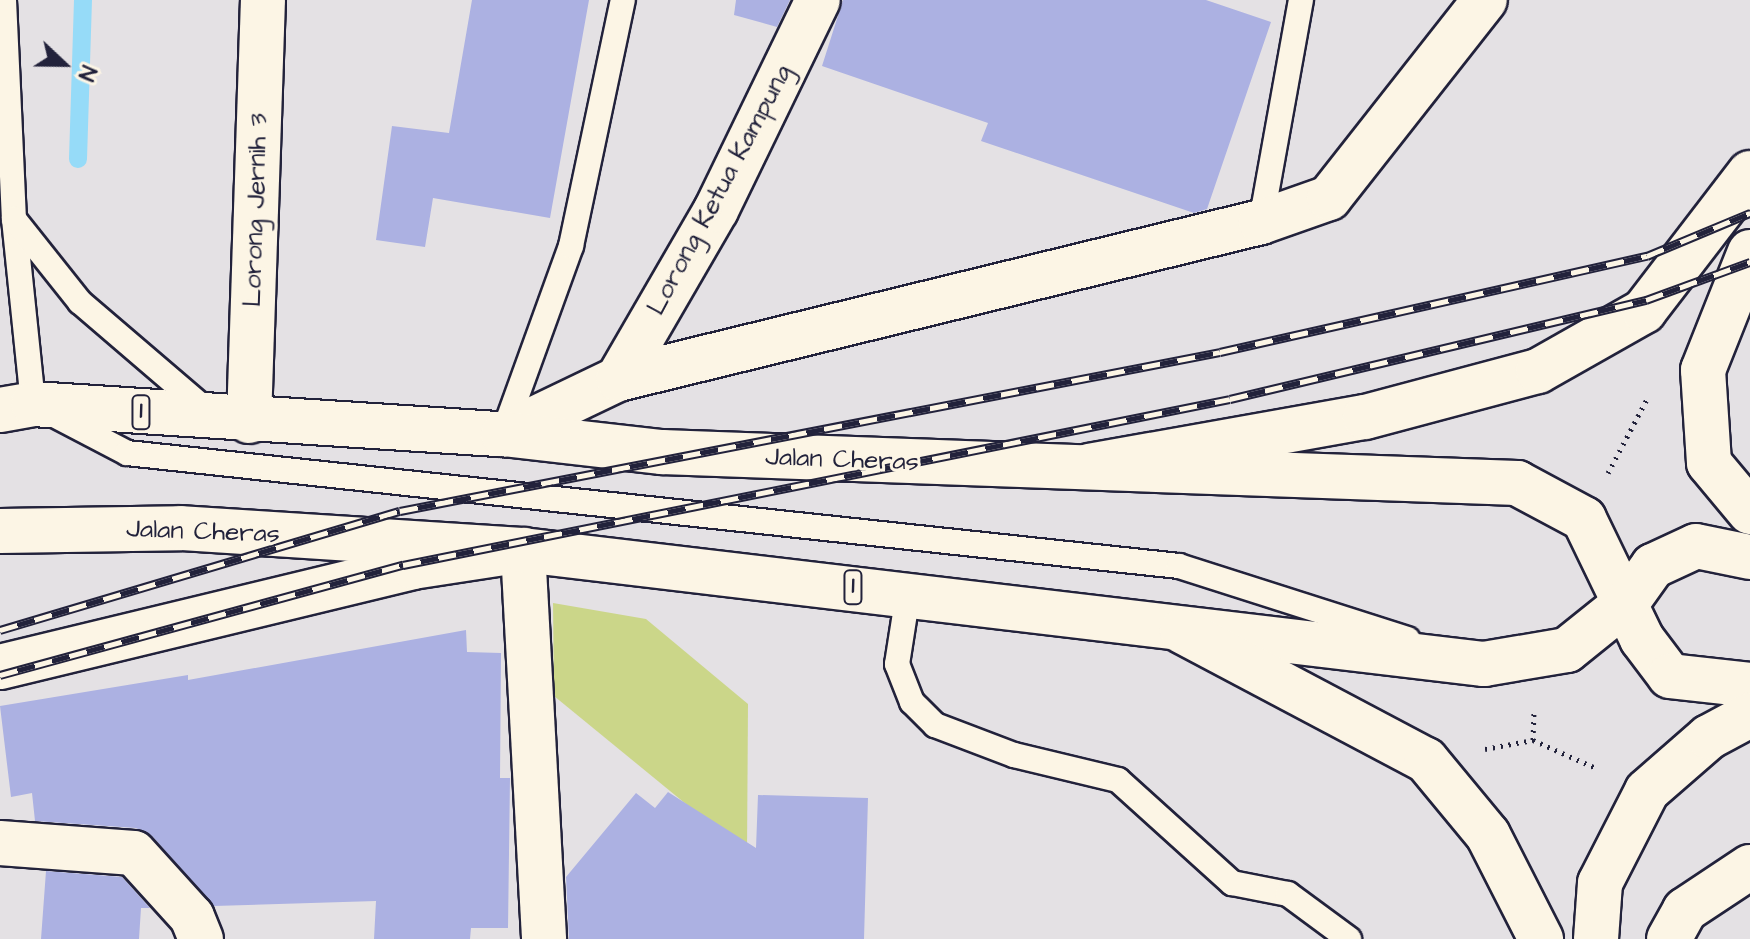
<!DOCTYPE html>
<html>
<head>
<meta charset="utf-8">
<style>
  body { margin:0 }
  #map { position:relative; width:1750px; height:939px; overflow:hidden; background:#e4e1e4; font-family:"Architects Daughter",sans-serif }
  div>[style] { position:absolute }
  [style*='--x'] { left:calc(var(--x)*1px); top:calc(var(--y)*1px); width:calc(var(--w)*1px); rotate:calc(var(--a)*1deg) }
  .green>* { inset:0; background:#cbd689 }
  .stream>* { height:18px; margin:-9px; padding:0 9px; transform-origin:9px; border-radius:9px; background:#96dbf8 }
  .building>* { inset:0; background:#acb1e2 }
  .path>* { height:5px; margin-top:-2.5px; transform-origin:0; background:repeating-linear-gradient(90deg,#22223b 0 2px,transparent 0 8px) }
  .roads { filter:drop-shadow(2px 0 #22223b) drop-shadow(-2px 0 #22223b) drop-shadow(0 2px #22223b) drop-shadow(0 -2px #22223b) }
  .lane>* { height:24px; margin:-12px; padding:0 12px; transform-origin:12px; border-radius:12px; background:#fcf5e5 }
  .street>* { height:44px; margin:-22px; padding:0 22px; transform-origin:22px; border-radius:22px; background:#fcf5e5 }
  .primary>* { height:44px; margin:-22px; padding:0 22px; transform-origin:22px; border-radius:22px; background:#fcf5e5 }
  .highway>* { height:44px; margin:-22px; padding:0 22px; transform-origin:22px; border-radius:22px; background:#fcf5e5 }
  .rail>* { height:9px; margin-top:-4.5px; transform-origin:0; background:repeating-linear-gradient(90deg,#fcf5e5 0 18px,#22223b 0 36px); box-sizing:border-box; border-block:2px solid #22223b }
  span { translate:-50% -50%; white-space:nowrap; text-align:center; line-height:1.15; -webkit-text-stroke:6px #fcf5e5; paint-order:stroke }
  .shield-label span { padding:2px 6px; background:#fcf5e5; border:2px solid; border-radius:6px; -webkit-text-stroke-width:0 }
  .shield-label { font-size:24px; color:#22223b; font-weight:700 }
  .street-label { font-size:26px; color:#22223b }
  .north { position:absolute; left:24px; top:24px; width:80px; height:80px; -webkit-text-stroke:6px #fcf5e5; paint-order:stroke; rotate:112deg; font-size:22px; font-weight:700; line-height:32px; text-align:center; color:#22223b }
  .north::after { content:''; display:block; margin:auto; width:28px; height:36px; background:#22223b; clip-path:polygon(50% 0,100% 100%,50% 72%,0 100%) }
</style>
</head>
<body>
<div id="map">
  <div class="green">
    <i style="clip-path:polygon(553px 603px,646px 619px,748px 704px,747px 854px,554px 696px)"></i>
  </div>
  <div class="stream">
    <i style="--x:78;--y:159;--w:159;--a:-88.2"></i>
  </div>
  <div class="building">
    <i style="clip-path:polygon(472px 0,589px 0,550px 218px,433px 198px,425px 247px,376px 240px,392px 126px,449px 133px)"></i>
    <i style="clip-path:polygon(736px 0,790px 0,777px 27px,734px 15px)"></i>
    <i style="clip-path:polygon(843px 0,1206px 0,1271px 22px,1207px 209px,1194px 213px,981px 141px,988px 123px,822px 66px)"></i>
    <i style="clip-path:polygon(466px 630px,467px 652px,501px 653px,500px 778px,510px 778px,508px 928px,471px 928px,470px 939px,374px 939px,376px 901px,214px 906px,152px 836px,136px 828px,35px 821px,32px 793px,11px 797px,0 706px,188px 675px,188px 680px)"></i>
    <i style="clip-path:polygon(668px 792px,756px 848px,758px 795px,868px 798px,864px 939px,569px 939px,566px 877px,636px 793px,655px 808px)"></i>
    <i style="clip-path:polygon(46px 871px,122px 877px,150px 908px,141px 908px,139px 939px,41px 939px)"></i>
  </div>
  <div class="path">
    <i style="--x:1608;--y:473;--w:86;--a:-62.2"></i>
    <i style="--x:1533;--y:740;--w:29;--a:-88"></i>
    <i style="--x:1485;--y:749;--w:49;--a:-10.6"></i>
    <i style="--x:1533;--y:740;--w:69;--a:24"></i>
  </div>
  <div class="roads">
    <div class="lane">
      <i style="--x:4;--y:0;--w:219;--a:87.4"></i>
      <i style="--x:14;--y:219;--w:186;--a:84.1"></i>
      <i style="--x:33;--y:404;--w:106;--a:27.5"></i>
      <i style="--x:127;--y:453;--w:1058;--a:6.13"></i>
      <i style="--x:1179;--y:566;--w:240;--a:17.7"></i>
      <i style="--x:14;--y:219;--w:106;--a:51.5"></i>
      <i style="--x:80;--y:302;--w:167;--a:40.6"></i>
      <i style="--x:1261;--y:222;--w:226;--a:-79.8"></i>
      <i style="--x:503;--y:434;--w:200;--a:-70.1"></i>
      <i style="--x:571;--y:246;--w:251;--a:-78.1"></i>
      <i style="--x:908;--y:594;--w:71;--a:98.9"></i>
      <i style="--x:897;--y:664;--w:41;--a:68.5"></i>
      <i style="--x:912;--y:702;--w:33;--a:45"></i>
      <i style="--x:935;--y:725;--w:85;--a:20.8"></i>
      <i style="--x:1014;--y:755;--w:107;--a:13.5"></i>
      <i style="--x:1118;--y:780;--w:154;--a:42.1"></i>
      <i style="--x:1232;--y:883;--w:57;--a:11.1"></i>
      <i style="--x:1288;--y:894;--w:76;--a:36.4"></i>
    </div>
    <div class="street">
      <i style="--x:618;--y:379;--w:195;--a:-59.9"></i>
      <i style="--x:716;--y:210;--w:233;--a:-64.1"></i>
      <i style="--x:249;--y:421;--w:421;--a:-88.1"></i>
      <i style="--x:503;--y:434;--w:127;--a:-25.6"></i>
      <i style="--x:618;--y:379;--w:662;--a:-13.72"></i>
      <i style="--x:1261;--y:222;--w:72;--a:-19.4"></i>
      <i style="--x:1329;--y:198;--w:252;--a:-51.8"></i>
      <i style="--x:0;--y:667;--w:425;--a:-13.6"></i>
      <i style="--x:413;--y:567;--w:111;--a:-8.8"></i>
      <i style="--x:523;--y:550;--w:390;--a:86.9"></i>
      <i style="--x:0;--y:843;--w:134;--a:4.3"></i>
      <i style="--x:134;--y:853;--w:86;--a:47.8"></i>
      <i style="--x:192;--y:917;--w:24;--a:68"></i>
    </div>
    <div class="primary">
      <i style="--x:0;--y:410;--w:34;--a:-10"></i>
      <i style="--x:33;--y:404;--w:471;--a:3.7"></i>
      <i style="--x:503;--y:434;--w:160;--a:6.5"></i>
      <i style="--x:662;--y:452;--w:856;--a:2.08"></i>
      <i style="--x:1517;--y:483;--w:76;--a:28.2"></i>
      <i style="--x:1584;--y:519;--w:133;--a:64.2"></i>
      <i style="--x:1642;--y:639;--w:46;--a:52.9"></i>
      <i style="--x:1670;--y:676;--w:81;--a:6.4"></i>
      <i style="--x:0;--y:531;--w:181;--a:-0.9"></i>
      <i style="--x:181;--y:528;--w:343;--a:3.7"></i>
      <i style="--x:523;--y:550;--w:968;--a:6.77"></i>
      <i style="--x:1484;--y:664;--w:84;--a:-9.6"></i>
      <i style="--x:1567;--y:650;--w:78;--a:-38.8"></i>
      <i style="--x:1628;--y:601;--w:43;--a:-54.5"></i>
      <i style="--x:1653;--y:566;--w:47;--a:-24.9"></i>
      <i style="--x:1696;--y:546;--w:55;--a:11.5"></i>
    </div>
    <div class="highway">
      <i style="--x:1750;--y:252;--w:127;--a:111.7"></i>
      <i style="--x:1703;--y:370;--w:93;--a:86.3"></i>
      <i style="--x:1709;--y:463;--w:64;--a:50.1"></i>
      <i style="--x:1089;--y:466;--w:280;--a:-10.1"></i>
      <i style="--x:1365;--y:417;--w:179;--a:-14.9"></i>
      <i style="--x:1538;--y:371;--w:122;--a:-29.5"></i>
      <i style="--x:1644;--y:311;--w:174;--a:-52.5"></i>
      <i style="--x:1182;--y:631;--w:276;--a:27.9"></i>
      <i style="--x:1426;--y:760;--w:97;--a:50.4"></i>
      <i style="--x:1488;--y:835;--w:117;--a:63"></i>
      <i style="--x:1596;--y:939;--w:56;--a:-85.9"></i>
      <i style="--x:1600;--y:883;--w:103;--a:-62.9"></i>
      <i style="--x:1647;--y:791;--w:82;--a:-41.1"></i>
      <i style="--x:1709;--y:737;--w:47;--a:-28.2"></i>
      <i style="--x:1669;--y:939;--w:33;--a:-61"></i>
      <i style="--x:1685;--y:910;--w:78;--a:-33.5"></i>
    </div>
  </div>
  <div class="rail">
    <i style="--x:0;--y:630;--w:417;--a:-16.6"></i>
    <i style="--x:400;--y:511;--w:835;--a:-10.97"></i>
    <i style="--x:1220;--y:352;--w:438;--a:-12.7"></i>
    <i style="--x:1647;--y:256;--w:112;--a:-22.7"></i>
    <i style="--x:0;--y:675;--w:418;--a:-15.3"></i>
    <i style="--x:403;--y:565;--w:843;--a:-11.35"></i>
    <i style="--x:1230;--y:399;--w:428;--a:-13.4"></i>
    <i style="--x:1646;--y:300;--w:111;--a:-20.1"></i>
  </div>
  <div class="shield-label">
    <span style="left:141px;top:412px">1</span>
    <span style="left:853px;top:587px">1</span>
  </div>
  <div class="street-label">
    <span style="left:720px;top:190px;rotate:-62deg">Lorong Ketua Kampung</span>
    <span style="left:256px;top:210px;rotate:-88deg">Lorong Jernih 3</span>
    <span style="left:842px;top:460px;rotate:2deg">Jalan Cheras</span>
    <span style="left:203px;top:532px;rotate:2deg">Jalan Cheras</span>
  </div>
  <div class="north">N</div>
</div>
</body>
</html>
